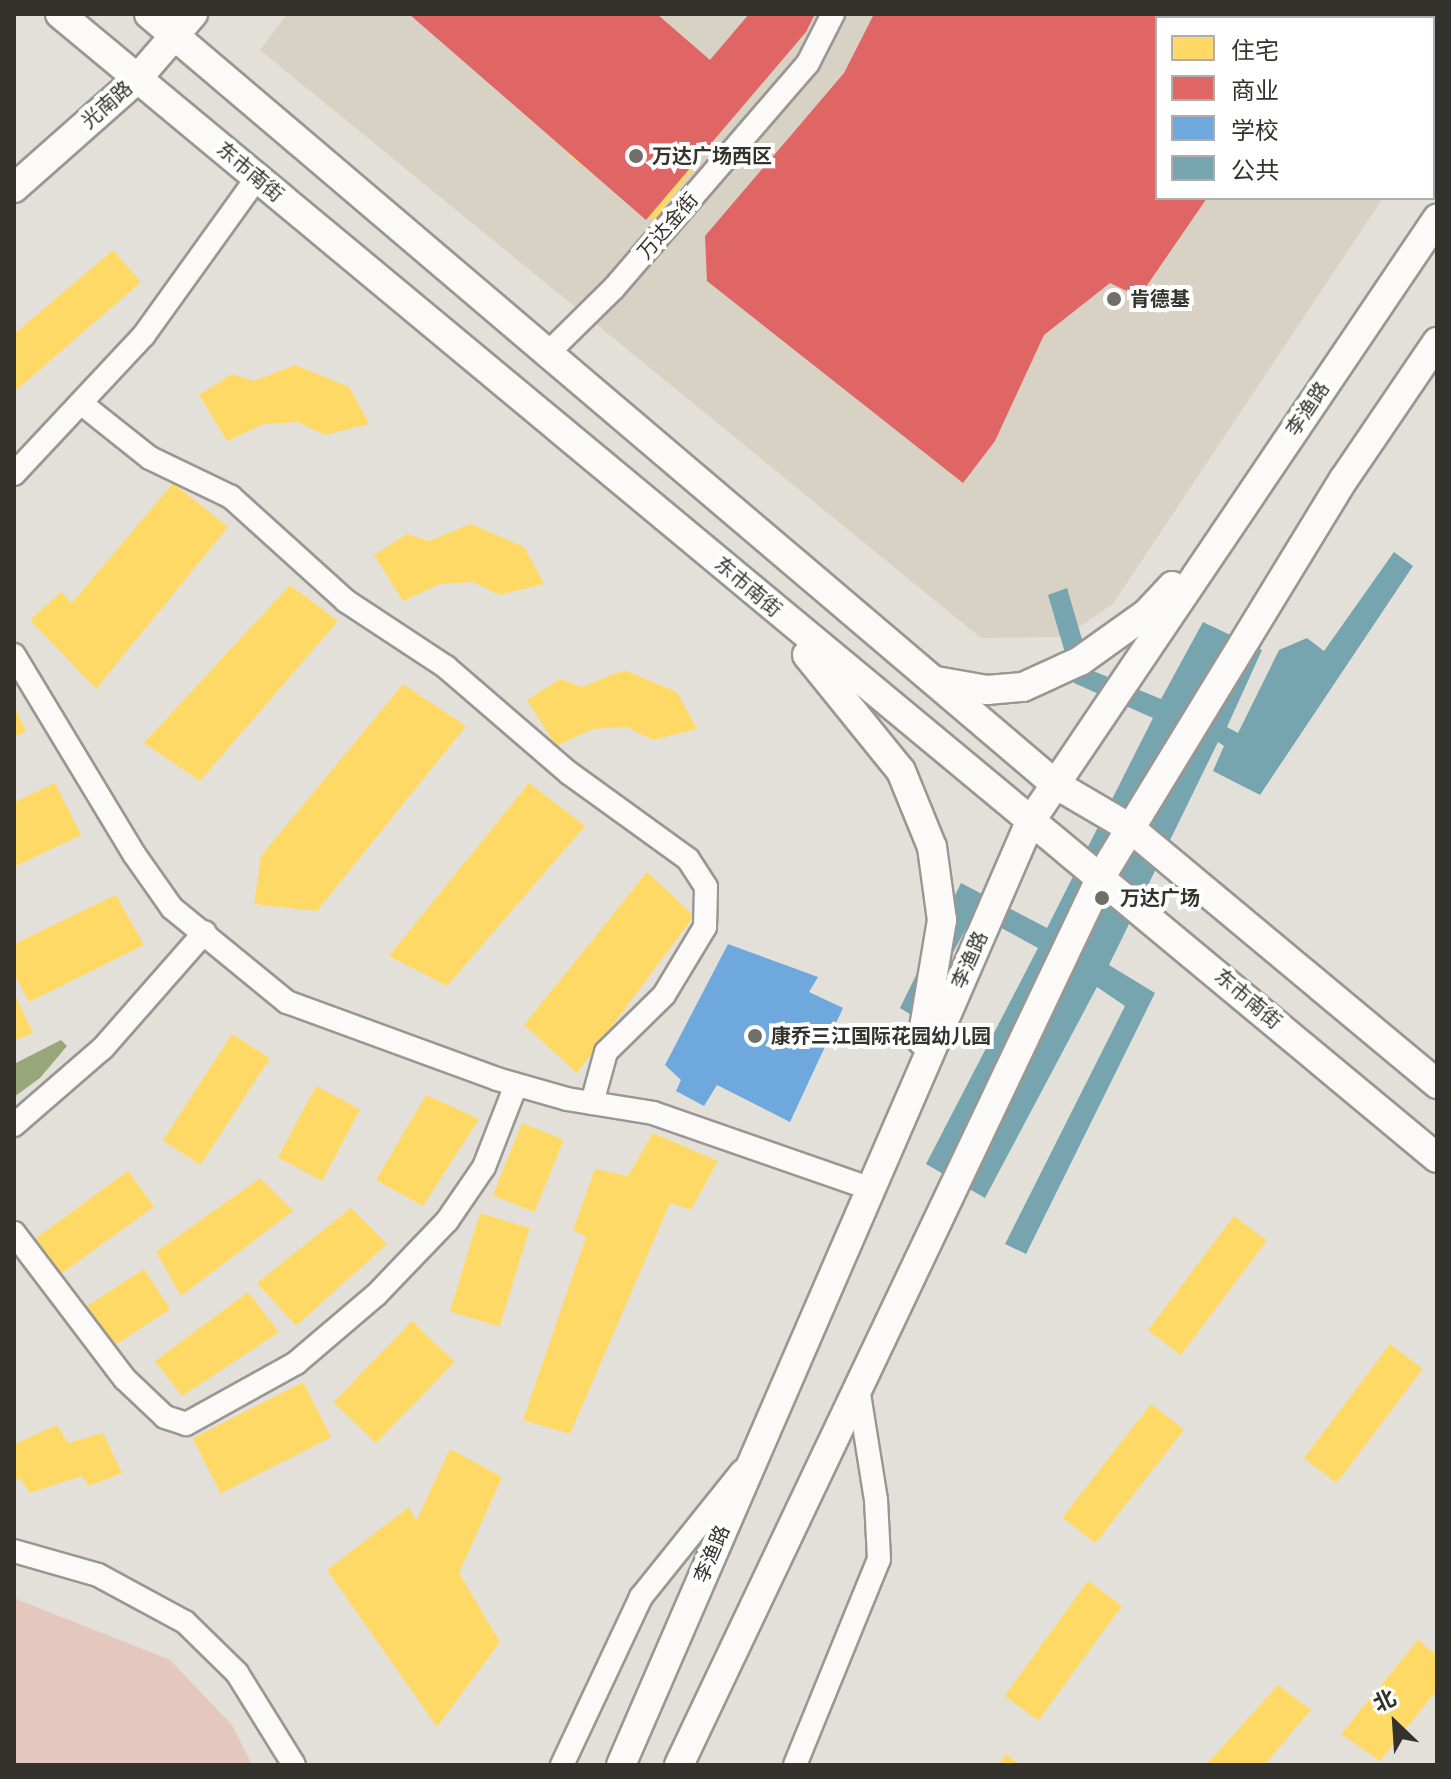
<!DOCTYPE html>
<html>
<head>
<meta charset="utf-8">
<style>
  body { margin:0 }
  #map { position:relative; width:1451px; height:1779px; overflow:hidden; background:#e3e0d9; font-family:"DejaVu Sans","Noto Sans SC",sans-serif }
  div>[style] { position:absolute }
  [style*='--x'] { left:calc(var(--x)*1px); top:calc(var(--y)*1px); width:calc(var(--w)*1px); rotate:calc(var(--a)*1deg) }
  .built>* { inset:0; background:#d8d2c5 }
  .green>* { inset:0; background:#e5c8bd }
  .water>* { inset:0; background:#99a67b }
  .homes>* { inset:0; background:#ffd966; transform-origin:0 0 }
  .shops>* { inset:0; background:#e06666 }
  .schools>* { inset:0; background:#6fa8dc }
  .public>* { inset:0; background:#76a5af }
  .roads { filter:drop-shadow(2px 0 #9a9792) drop-shadow(-2px 0 #9a9792) drop-shadow(0 2px #9a9792) drop-shadow(0 -2px #9a9792) }
  .minor>* { height:22px; margin:-11px; padding:0 11px; transform-origin:11px; border-radius:11px; background:#fbfaf9 }
  .major>* { height:28px; margin:-14px; padding:0 14px; transform-origin:14px; border-radius:14px; background:#fbfaf9 }
  .dots>* { width:22px; height:22px; translate:-50% -50%; box-sizing:border-box; border:4px solid #fff; border-radius:50% }
  span { translate:-50% -50%; white-space:nowrap; text-align:center; line-height:1.15; -webkit-text-stroke:8px #fff; paint-order:stroke }
  .street-label { font-size:20px; color:#34322d }
  .poi-label { font-size:20px; color:#34322d; font-weight:700 }
  .left { translate:0 -50%; text-align:left }
  .frame { position:absolute; inset:0; border:16px solid #34322d; pointer-events:none }
  .legend { position:absolute; left:1155px; top:16px; width:280px; height:184px; box-sizing:border-box; background:#fff; border:2px solid #aeadab; margin:0; padding:10px 14px; list-style:none; font-size:24px; color:#34322d }
  .legend li { display:flex; align-items:center; gap:16px; height:40px }
  .legend b { width:40px; border:2px solid #aeadab }
  .north { position:absolute; left:1355px; top:1683px; width:80px; height:80px; -webkit-text-stroke:6px #fff; paint-order:stroke; rotate:335deg; font-size:22px; font-weight:700; line-height:32px; text-align:center; color:#34322d }
  .north::after { content:''; display:block; margin:auto; width:28px; height:36px; background:#34322d; clip-path:polygon(50% 0,100% 100%,50% 72%,0 100%) }
</style>
</head>
<body>
<div id="map">
  <div class="built">
    <i style="clip-path:polygon(287px 14px,1437px 14px,1437px 116px,1433px 122px,1433px 18px,1157px 18px,1157px 198px,1383px 198px,1113px 604px,1064px 637px,981px 638px,260px 50px)"></i>
  </div>
  <div class="green">
    <i style="clip-path:polygon(14px 1598px,170px 1660px,232px 1725px,252px 1765px,14px 1765px)"></i>
  </div>
  <div class="water">
    <i style="clip-path:polygon(61px 1040px,67px 1046px,40px 1078px,14px 1097px,14px 1064px)"></i>
  </div>
  <div class="homes">
    <i style="clip-path:polygon(412px 14px,470px 14px,446px 42px)"></i>
    <i style="left:666px;top:27px;width:107px;height:161px;rotate:37deg"></i>
    <i style="clip-path:polygon(113px 250px,141px 282px,14px 392px,14px 334px)"></i>
    <i style="clip-path:polygon(295px 365px,349px 387px,369px 424px,324px 435px,298px 422px,264px 424px,227px 441px,199px 395px,232px 374px,254px 381px)"></i>
    <i style="clip-path:polygon(173px 483px,228px 527px,96px 689px,30px 620px,61px 592px,72px 603px)"></i>
    <i style="clip-path:polygon(471px 524px,524px 547px,544px 584px,500px 595px,473px 582px,440px 584px,403px 601px,374px 555px,407px 534px,429px 541px)"></i>
    <i style="clip-path:polygon(290px 585px,338px 621px,200px 781px,144px 743px)"></i>
    <i style="clip-path:polygon(624px 670px,677px 692px,697px 729px,653px 740px,626px 727px,593px 729px,556px 746px,527px 700px,560px 679px,582px 687px)"></i>
    <i style="clip-path:polygon(403px 684px,466px 726px,317px 911px,254px 904px,261px 856px)"></i>
    <i style="clip-path:polygon(14px 706px,26px 731px,14px 737px)"></i>
    <i style="clip-path:polygon(55px 783px,81px 835px,14px 867px,14px 802px)"></i>
    <i style="clip-path:polygon(529px 783px,585px 826px,447px 986px,389px 956px)"></i>
    <i style="clip-path:polygon(647px 872px,694px 916px,577px 1073px,524px 1025px)"></i>
    <i style="clip-path:polygon(116px 895px,144px 945px,29px 1002px,14px 974px,14px 944px)"></i>
    <i style="clip-path:polygon(14px 993px,33px 1033px,14px 1041px)"></i>
    <i style="left:232px;top:1034px;width:45px;height:127px;rotate:33deg"></i>
    <i style="left:316px;top:1086px;width:50px;height:81px;rotate:28deg"></i>
    <i style="clip-path:polygon(426px 1095px,479px 1119px,423px 1206px,376px 1180px)"></i>
    <i style="left:522px;top:1123px;width:45px;height:78px;rotate:22deg"></i>
    <i style="clip-path:polygon(653px 1133px,718px 1161px,691px 1210px,670px 1203px,570px 1434px,523px 1420px,586px 1237px,573px 1230px,595px 1169px,628px 1176px)"></i>
    <i style="left:128px;top:1171px;width:44px;height:116px;rotate:54deg"></i>
    <i style="clip-path:polygon(260px 1178px,293px 1211px,181px 1296px,156px 1252px)"></i>
    <i style="clip-path:polygon(351px 1208px,387px 1244px,296px 1326px,257px 1283px)"></i>
    <i style="left:480px;top:1213px;width:52px;height:103px;rotate:17deg"></i>
    <i style="left:1234px;top:1216px;width:41px;height:143px;rotate:37deg"></i>
    <i style="left:144px;top:1269px;width:48px;height:69px;rotate:57deg"></i>
    <i style="clip-path:polygon(248px 1292px,279px 1332px,182px 1396px,155px 1361px)"></i>
    <i style="left:412px;top:1321px;width:59px;height:113px;rotate:44deg"></i>
    <i style="left:1390px;top:1344px;width:41px;height:143px;rotate:37deg"></i>
    <i style="left:303px;top:1382px;width:62px;height:124px;rotate:63deg"></i>
    <i style="left:1151px;top:1404px;width:42px;height:144px;rotate:38deg"></i>
    <i style="clip-path:polygon(57px 1425px,68px 1443px,103px 1433px,122px 1473px,89px 1486px,82px 1476px,30px 1493px,20px 1479px,14px 1481px,14px 1444px)"></i>
    <i style="clip-path:polygon(450px 1449px,502px 1477px,459px 1573px,500px 1642px,437px 1727px,327px 1570px,409px 1507px,416px 1521px)"></i>
    <i style="left:1088px;top:1581px;width:42px;height:142px;rotate:36deg"></i>
    <i style="clip-path:polygon(1418px 1640px,1437px 1656px,1437px 1690px,1380px 1761px,1341px 1734px)"></i>
    <i style="clip-path:polygon(1278px 1685px,1311px 1710px,1264px 1765px,1206px 1765px)"></i>
    <i style="clip-path:polygon(1006px 1754px,1020px 1765px,999px 1765px)"></i>
  </div>
  <div class="shops">
    <i style="clip-path:polygon(409px 14px,657px 14px,710px 60px,749px 14px,815px 14px,806px 32px,646px 220px)"></i>
    <i style="clip-path:polygon(874px 14px,1333px 14px,1157px 18px,1157px 198px,1207px 198px,1139px 297px,1110px 283px,1044px 335px,995px 441px,963px 483px,707px 281px,705px 236px,844px 73px)"></i>
  </div>
  <div class="schools">
    <i style="clip-path:polygon(728px 944px,818px 977px,809px 992px,843px 1008px,790px 1122px,717px 1085px,704px 1106px,676px 1091px,681px 1080px,665px 1065px)"></i>
  </div>
  <div class="public">
    <i style="clip-path:polygon(1394px 552px,1413px 566px,1260px 795px,1213px 771px,1224px 746px,1218px 742px,1109px 965px,1155px 993px,1026px 1254px,1005px 1244px,1125px 1006px,1097px 987px,985px 1198px,926px 1164px,1038px 948px,974px 913px,918px 1019px,900px 1008px,961px 883px,1047px 928px,1153px 718px,1074px 683px,1048px 595px,1067px 588px,1091px 670px,1161px 699px,1203px 622px,1262px 650px,1227px 727px,1238px 733px,1279px 650px,1307px 638px,1324px 651px)"></i>
  </div>
  <div class="roads">
    <div class="minor">
      <i style="--x:548;--y:353;--w:91;--a:-44.6"></i>
      <i style="--x:613;--y:289;--w:298;--a:-49.2"></i>
      <i style="--x:808;--y:63;--w:55;--a:-63"></i>
      <i style="--x:82;--y:404;--w:87;--a:38.5"></i>
      <i style="--x:150;--y:458;--w:90;--a:25.7"></i>
      <i style="--x:231;--y:497;--w:155;--a:42.1"></i>
      <i style="--x:346;--y:601;--w:120;--a:33.4"></i>
      <i style="--x:446;--y:667;--w:162;--a:40.8"></i>
      <i style="--x:569;--y:773;--w:147;--a:35.9"></i>
      <i style="--x:688;--y:859;--w:33;--a:57"></i>
      <i style="--x:706;--y:887;--w:40;--a:91.4"></i>
      <i style="--x:705;--y:927;--w:79;--a:121.1"></i>
      <i style="--x:664;--y:995;--w:81;--a:135.5"></i>
      <i style="--x:606;--y:1052;--w:53;--a:105.4"></i>
      <i style="--x:14;--y:474;--w:190;--a:-46.9"></i>
      <i style="--x:144;--y:335;--w:193;--a:-54.3"></i>
      <i style="--x:14;--y:655;--w:232;--a:58.9"></i>
      <i style="--x:134;--y:854;--w:66;--a:54.9"></i>
      <i style="--x:172;--y:908;--w:149;--a:39.3"></i>
      <i style="--x:287;--y:1002;--w:224;--a:20.1"></i>
      <i style="--x:497;--y:1079;--w:73;--a:15.9"></i>
      <i style="--x:567;--y:1099;--w:87;--a:9.2"></i>
      <i style="--x:653;--y:1113;--w:231;--a:19.2"></i>
      <i style="--x:14;--y:1125;--w:118;--a:-40.9"></i>
      <i style="--x:103;--y:1048;--w:154;--a:-48.7"></i>
      <i style="--x:14;--y:1233;--w:183;--a:52.8"></i>
      <i style="--x:125;--y:1379;--w:55;--a:43.5"></i>
      <i style="--x:165;--y:1417;--w:22;--a:18"></i>
      <i style="--x:186;--y:1424;--w:126;--a:-29"></i>
      <i style="--x:296;--y:1363;--w:105;--a:-40.4"></i>
      <i style="--x:376;--y:1295;--w:103;--a:-46.2"></i>
      <i style="--x:447;--y:1221;--w:65;--a:-55.6"></i>
      <i style="--x:484;--y:1167;--w:88;--a:-68.7"></i>
      <i style="--x:14;--y:1551;--w:87;--a:15.9"></i>
      <i style="--x:98;--y:1575;--w:99;--a:28.4"></i>
      <i style="--x:185;--y:1622;--w:73;--a:44.4"></i>
      <i style="--x:237;--y:1673;--w:108;--a:58.2"></i>
      <i style="--x:562;--y:1765;--w:186;--a:-64.8"></i>
      <i style="--x:641;--y:1597;--w:161;--a:-51.3"></i>
      <i style="--x:795;--y:1765;--w:222;--a:-67.8"></i>
      <i style="--x:879;--y:1559;--w:59;--a:-92.9"></i>
      <i style="--x:876;--y:1500;--w:114;--a:-99.1"></i>
    </div>
    <div class="major">
      <i style="--x:60;--y:14;--w:1790;--a:39.72"></i>
      <i style="--x:149;--y:14;--w:1189;--a:40.36"></i>
      <i style="--x:1055;--y:784;--w:87;--a:30.4"></i>
      <i style="--x:1130;--y:828;--w:400;--a:39.8"></i>
      <i style="--x:14;--y:188;--w:164;--a:-41.5"></i>
      <i style="--x:137;--y:79;--w:86;--a:-49.3"></i>
      <i style="--x:807;--y:655;--w:149;--a:51"></i>
      <i style="--x:901;--y:771;--w:82;--a:67.8"></i>
      <i style="--x:932;--y:847;--w:74;--a:82.2"></i>
      <i style="--x:942;--y:920;--w:122;--a:99.5"></i>
      <i style="--x:936;--y:681;--w:52;--a:10"></i>
      <i style="--x:987;--y:690;--w:36;--a:-5"></i>
      <i style="--x:1023;--y:687;--w:63;--a:-24.5"></i>
      <i style="--x:1080;--y:661;--w:82;--a:-35.6"></i>
      <i style="--x:1147;--y:613;--w:37;--a:-47"></i>
      <i style="--x:621;--y:1765;--w:1028;--a:-66.55"></i>
      <i style="--x:1030;--y:822;--w:728;--a:-55.98"></i>
      <i style="--x:679;--y:1765;--w:985;--a:-64.58"></i>
      <i style="--x:1102;--y:875;--w:464;--a:-58.6"></i>
      <i style="--x:1344;--y:479;--w:166;--a:-55.8"></i>
    </div>
  </div>
  <div class="dots">
    <i style="left:636px;top:156px;background:#716f69"></i>
    <i style="left:1114px;top:299px;background:#716f69"></i>
    <i style="left:1102px;top:898px;background:#716f69"></i>
    <i style="left:755px;top:1036px;background:#716f69"></i>
  </div>
  <div class="street-label">
    <span style="left:107px;top:105px;rotate:-41deg">光南路</span>
    <span style="left:250px;top:172px;rotate:40deg">东市南街</span>
    <span style="left:668px;top:226px;rotate:-49deg">万达金街</span>
    <span style="left:1308px;top:409px;rotate:-56deg">李渔路</span>
    <span style="left:748px;top:587px;rotate:40deg">东市南街</span>
    <span style="left:970px;top:960px;rotate:-66deg">李渔路</span>
    <span style="left:1248px;top:999px;rotate:40deg">东市南街</span>
    <span style="left:712px;top:1554px;rotate:-67deg">李渔路</span>
  </div>
  <div class="poi-label">
    <span class="left" style="left:652px;top:156px">万达广场西区</span>
    <span class="left" style="left:1130px;top:299px">肯德基</span>
    <span class="left" style="left:1120px;top:898px">万达广场</span>
    <span class="left" style="left:771px;top:1036px">康乔三江国际花园幼儿园</span>
  </div>
  <div class="frame"></div>
  <ul class="legend">
  <li><b style="height:22px;background:#ffd966"></b>住宅</li>
  <li><b style="height:22px;background:#e06666"></b>商业</li>
  <li><b style="height:22px;background:#6fa8dc"></b>学校</li>
  <li><b style="height:22px;background:#76a5af"></b>公共</li>
  </ul>
  <div class="north">北</div>
</div>
</body>
</html>
